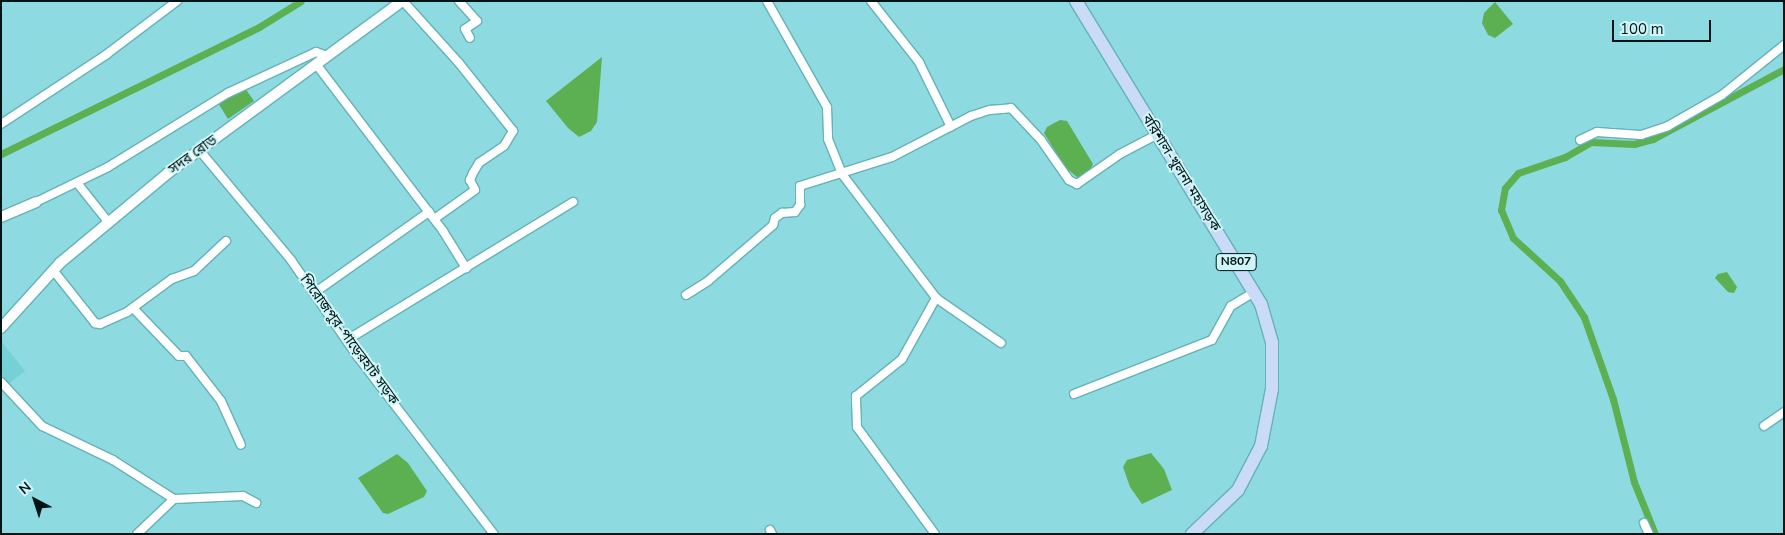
<!DOCTYPE html>
<html>
<head>
<meta charset="utf-8">
<style>
  body { margin:0 }
  #map { position:relative; width:1785px; height:535px; overflow:hidden; background:#8ddbe1; font-family:"Nunito Sans","Noto Sans Bengali",sans-serif }
  div>[style] { position:absolute }
  [style*='--x'] { left:calc(var(--x)*1px); top:calc(var(--y)*1px); width:calc(var(--w)*1px); rotate:calc(var(--a)*1deg) }
  .built>* { inset:0; background:#76d1d7 }
  .water>* { inset:0; background:#5cb052 }
  .canal>* { height:7px; margin:-3.5px; padding:0 3.5px; transform-origin:3.5px; border-radius:3.5px; background:#5cb052 }
  .roads { filter:drop-shadow(1px 0 #64b2b8) drop-shadow(-1px 0 #64b2b8) drop-shadow(0 1px #64b2b8) drop-shadow(0 -1px #64b2b8) }
  .minor>* { height:8px; margin:-4px; padding:0 4px; transform-origin:4px; border-radius:4px; background:#fff }
  .tertiary>* { height:10px; margin:-5px; padding:0 5px; transform-origin:5px; border-radius:5px; background:#fff }
  .trunk>* { height:12px; margin:-6px; padding:0 6px; transform-origin:6px; border-radius:6px; background:#cadbf7 }
  span { translate:-50% -50%; white-space:nowrap; text-align:center; line-height:1.15; -webkit-text-stroke:4px #cff5f7; paint-order:stroke }
  .shield-label span { padding:1px 4px; background:#cff5f7; border:1px solid; border-radius:4px; -webkit-text-stroke-width:0 }
  .shield-label { font-size:12px; color:#001315; font-weight:700 }
  .street-label { font-size:14px; color:#001315 }
  .frame { position:absolute; inset:0; border:2px solid #001315; pointer-events:none }
  .north { position:absolute; left:10px; top:475px; width:50px; height:50px; -webkit-text-stroke:4px #cff5f7; paint-order:stroke; rotate:320deg; font-size:14px; font-weight:700; line-height:20px; text-align:center; color:#001315 }
  .north::after { content:''; display:block; margin:auto; width:18px; height:22px; background:#001315; clip-path:polygon(50% 0,100% 100%,50% 72%,0 100%) }
  .scale { position:absolute; left:1612px; top:20px; width:99px; height:22px; box-sizing:border-box; border:2px solid #001315; border-top:0; padding-left:6px; font-size:15px; line-height:18px; white-space:nowrap; color:#001315; -webkit-text-stroke:4px #cff5f7; paint-order:stroke }
</style>
</head>
<body>
<div id="map">
  <div class="built">
    <i style="clip-path:polygon(1px 341px,25px 371px,1px 390px)"></i>
  </div>
  <div class="water">
    <i style="clip-path:polygon(1495px 2px,1513px 24px,1495px 38px,1488px 35px,1482px 23px,1484px 13px)"></i>
    <i style="clip-path:polygon(602px 57px,597px 122px,591px 131px,579px 137px,568px 128px,546px 101px)"></i>
    <i style="clip-path:polygon(245px 88px,254px 101px,228px 119px,218px 103px)"></i>
    <i style="clip-path:polygon(1060px 120px,1067px 121px,1093px 164px,1090px 170px,1078px 178px,1065px 167px,1044px 133px,1047px 127px)"></i>
    <i style="clip-path:polygon(1727px 272px,1737px 287px,1734px 293px,1728px 292px,1715px 278px,1718px 274px)"></i>
    <i style="clip-path:polygon(1151px 453px,1164px 469px,1172px 490px,1142px 504px,1130px 487px,1123px 467px,1127px 460px)"></i>
    <i style="clip-path:polygon(397px 454px,408px 463px,427px 491px,424px 497px,388px 514px,383px 513px,358px 478px)"></i>
  </div>
  <div class="canal">
    <i style="--x:1;--y:154;--w:288;--a:-26.2"></i>
    <i style="--x:259;--y:27;--w:49;--a:-31.8"></i>
    <i style="--x:1655;--y:534;--w:56;--a:-112"></i>
    <i style="--x:1634;--y:482;--w:86;--a:-104.2"></i>
    <i style="--x:1613;--y:399;--w:87;--a:-109.5"></i>
    <i style="--x:1584;--y:317;--w:43;--a:-123.7"></i>
    <i style="--x:1560;--y:281;--w:64;--a:-137.5"></i>
    <i style="--x:1513;--y:238;--w:30;--a:-113"></i>
    <i style="--x:1501;--y:210;--w:22;--a:-80"></i>
    <i style="--x:1505;--y:188;--w:20;--a:-49"></i>
    <i style="--x:1518;--y:173;--w:50;--a:-18.8"></i>
    <i style="--x:1565;--y:157;--w:30;--a:-30"></i>
    <i style="--x:1591;--y:142;--w:43;--a:2.7"></i>
    <i style="--x:1634;--y:144;--w:20;--a:-15"></i>
    <i style="--x:1653;--y:139;--w:149;--a:-28.1"></i>
  </div>
  <div class="roads">
    <div class="minor">
      <i style="--x:403;--y:1;--w:84;--a:47.9"></i>
      <i style="--x:459;--y:63;--w:87;--a:51.5"></i>
      <i style="--x:513;--y:131;--w:17;--a:121"></i>
      <i style="--x:504;--y:146;--w:30;--a:146"></i>
      <i style="--x:479;--y:163;--w:12;--a:121"></i>
      <i style="--x:473;--y:173;--w:8;--a:113"></i>
      <i style="--x:470;--y:180;--w:11;--a:63"></i>
      <i style="--x:475;--y:190;--w:50;--a:144.7"></i>
      <i style="--x:459;--y:1;--w:27;--a:48"></i>
      <i style="--x:477;--y:21;--w:14;--a:146"></i>
      <i style="--x:465;--y:29;--w:10;--a:61"></i>
      <i style="--x:767;--y:1;--w:122;--a:60.5"></i>
      <i style="--x:827;--y:107;--w:32;--a:88"></i>
      <i style="--x:828;--y:139;--w:38;--a:68"></i>
      <i style="--x:842;--y:174;--w:156;--a:52.8"></i>
      <i style="--x:936;--y:298;--w:79;--a:34.7"></i>
      <i style="--x:871;--y:1;--w:78;--a:51.8"></i>
      <i style="--x:919;--y:62;--w:72;--a:63.8"></i>
      <i style="--x:316;--y:64;--w:210;--a:52.7"></i>
      <i style="--x:443;--y:231;--w:44;--a:58.1"></i>
      <i style="--x:1;--y:124;--w:127;--a:-33.4"></i>
      <i style="--x:107;--y:54;--w:88;--a:-37.1"></i>
      <i style="--x:1580;--y:140;--w:19;--a:-25"></i>
      <i style="--x:1597;--y:132;--w:44;--a:3.9"></i>
      <i style="--x:1641;--y:135;--w:28;--a:-18"></i>
      <i style="--x:1668;--y:126;--w:62;--a:-29.9"></i>
      <i style="--x:1722;--y:95;--w:80;--a:-38.9"></i>
      <i style="--x:200;--y:151;--w:142;--a:50.1"></i>
      <i style="--x:291;--y:260;--w:118;--a:55.4"></i>
      <i style="--x:358;--y:357;--w:223;--a:52.5"></i>
      <i style="--x:78;--y:184;--w:50;--a:51.5"></i>
      <i style="--x:36;--y:202;--w:80;--a:-25.9"></i>
      <i style="--x:108;--y:167;--w:141;--a:-31.7"></i>
      <i style="--x:228;--y:93;--w:97;--a:-25"></i>
      <i style="--x:316;--y:52;--w:12;--a:20"></i>
      <i style="--x:53;--y:270;--w:68;--a:51.6"></i>
      <i style="--x:95;--y:323;--w:5;--a:11"></i>
      <i style="--x:100;--y:324;--w:30;--a:-24"></i>
      <i style="--x:127;--y:312;--w:56;--a:-36.3"></i>
      <i style="--x:172;--y:279;--w:23;--a:-20"></i>
      <i style="--x:194;--y:271;--w:44;--a:-43.2"></i>
      <i style="--x:314;--y:293;--w:141;--a:-35.2"></i>
      <i style="--x:686;--y:295;--w:26;--a:-32"></i>
      <i style="--x:708;--y:281;--w:86;--a:-40.7"></i>
      <i style="--x:773;--y:225;--w:7;--a:-74"></i>
      <i style="--x:775;--y:218;--w:9;--a:-36"></i>
      <i style="--x:782;--y:213;--w:13;--a:-4"></i>
      <i style="--x:795;--y:212;--w:9;--a:-54"></i>
      <i style="--x:800;--y:205;--w:19;--a:-90"></i>
      <i style="--x:800;--y:186;--w:96;--a:-17.5"></i>
      <i style="--x:892;--y:157;--w:89;--a:-27.4"></i>
      <i style="--x:971;--y:116;--w:20;--a:-18"></i>
      <i style="--x:990;--y:110;--w:21;--a:-5"></i>
      <i style="--x:1011;--y:108;--w:44;--a:46.8"></i>
      <i style="--x:1041;--y:140;--w:49;--a:55"></i>
      <i style="--x:1069;--y:180;--w:9;--a:27"></i>
      <i style="--x:1077;--y:184;--w:52;--a:-34.9"></i>
      <i style="--x:1120;--y:154;--w:43;--a:-27.8"></i>
      <i style="--x:133;--y:308;--w:66;--a:46.2"></i>
      <i style="--x:179;--y:356;--w:7;--a:0"></i>
      <i style="--x:186;--y:356;--w:57;--a:52.1"></i>
      <i style="--x:221;--y:401;--w:48;--a:65.6"></i>
      <i style="--x:347;--y:340;--w:265;--a:-31.4"></i>
      <i style="--x:1;--y:382;--w:60;--a:47"></i>
      <i style="--x:42;--y:426;--w:79;--a:25.6"></i>
      <i style="--x:113;--y:460;--w:72;--a:32.6"></i>
      <i style="--x:174;--y:499;--w:69;--a:-2.5"></i>
      <i style="--x:243;--y:496;--w:15;--a:28"></i>
      <i style="--x:1074;--y:394;--w:148;--a:-21.4"></i>
      <i style="--x:1212;--y:340;--w:39;--a:-61"></i>
      <i style="--x:1231;--y:306;--w:27;--a:-31"></i>
      <i style="--x:1764;--y:426;--w:24;--a:-35"></i>
      <i style="--x:1644;--y:523;--w:12;--a:66"></i>
      <i style="--x:770;--y:530;--w:4;--a:63"></i>
      <i style="--x:137;--y:534;--w:51;--a:-43.4"></i>
      <i style="--x:935;--y:534;--w:132;--a:-126.1"></i>
      <i style="--x:857;--y:427;--w:31;--a:-92"></i>
      <i style="--x:856;--y:396;--w:59;--a:-38.8"></i>
      <i style="--x:902;--y:359;--w:70;--a:-60.9"></i>
    </div>
    <div class="tertiary">
      <i style="--x:1;--y:217;--w:38;--a:-23"></i>
      <i style="--x:1;--y:328;--w:88;--a:-47.8"></i>
      <i style="--x:60;--y:263;--w:141;--a:-39.8"></i>
      <i style="--x:168;--y:173;--w:290;--a:-36.3"></i>
    </div>
    <div class="trunk">
      <i style="--x:1076;--y:1;--w:355;--a:58.6"></i>
      <i style="--x:1261;--y:304;--w:40;--a:74"></i>
      <i style="--x:1272;--y:342;--w:47;--a:90"></i>
      <i style="--x:1272;--y:389;--w:58;--a:100.9"></i>
      <i style="--x:1261;--y:446;--w:50;--a:117.6"></i>
      <i style="--x:1238;--y:490;--w:64;--a:136.3"></i>
    </div>
  </div>
  <div class="shield-label">
    <span style="left:1236px;top:262px">N807</span>
  </div>
  <div class="street-label">
    <span style="left:193px;top:155px;rotate:-36deg">সদর রোড</span>
    <span style="left:1181px;top:173px;rotate:58deg">বরিশাল-খুলনা মহাসড়ক</span>
    <span style="left:349px;top:340px;rotate:54deg">পিরোজপুর-পাড়েরহাট সড়ক</span>
  </div>
  <div class="frame"></div>
  <div class="north">N</div>
  <div class="scale">100 m</div>
</div>
</body>
</html>
